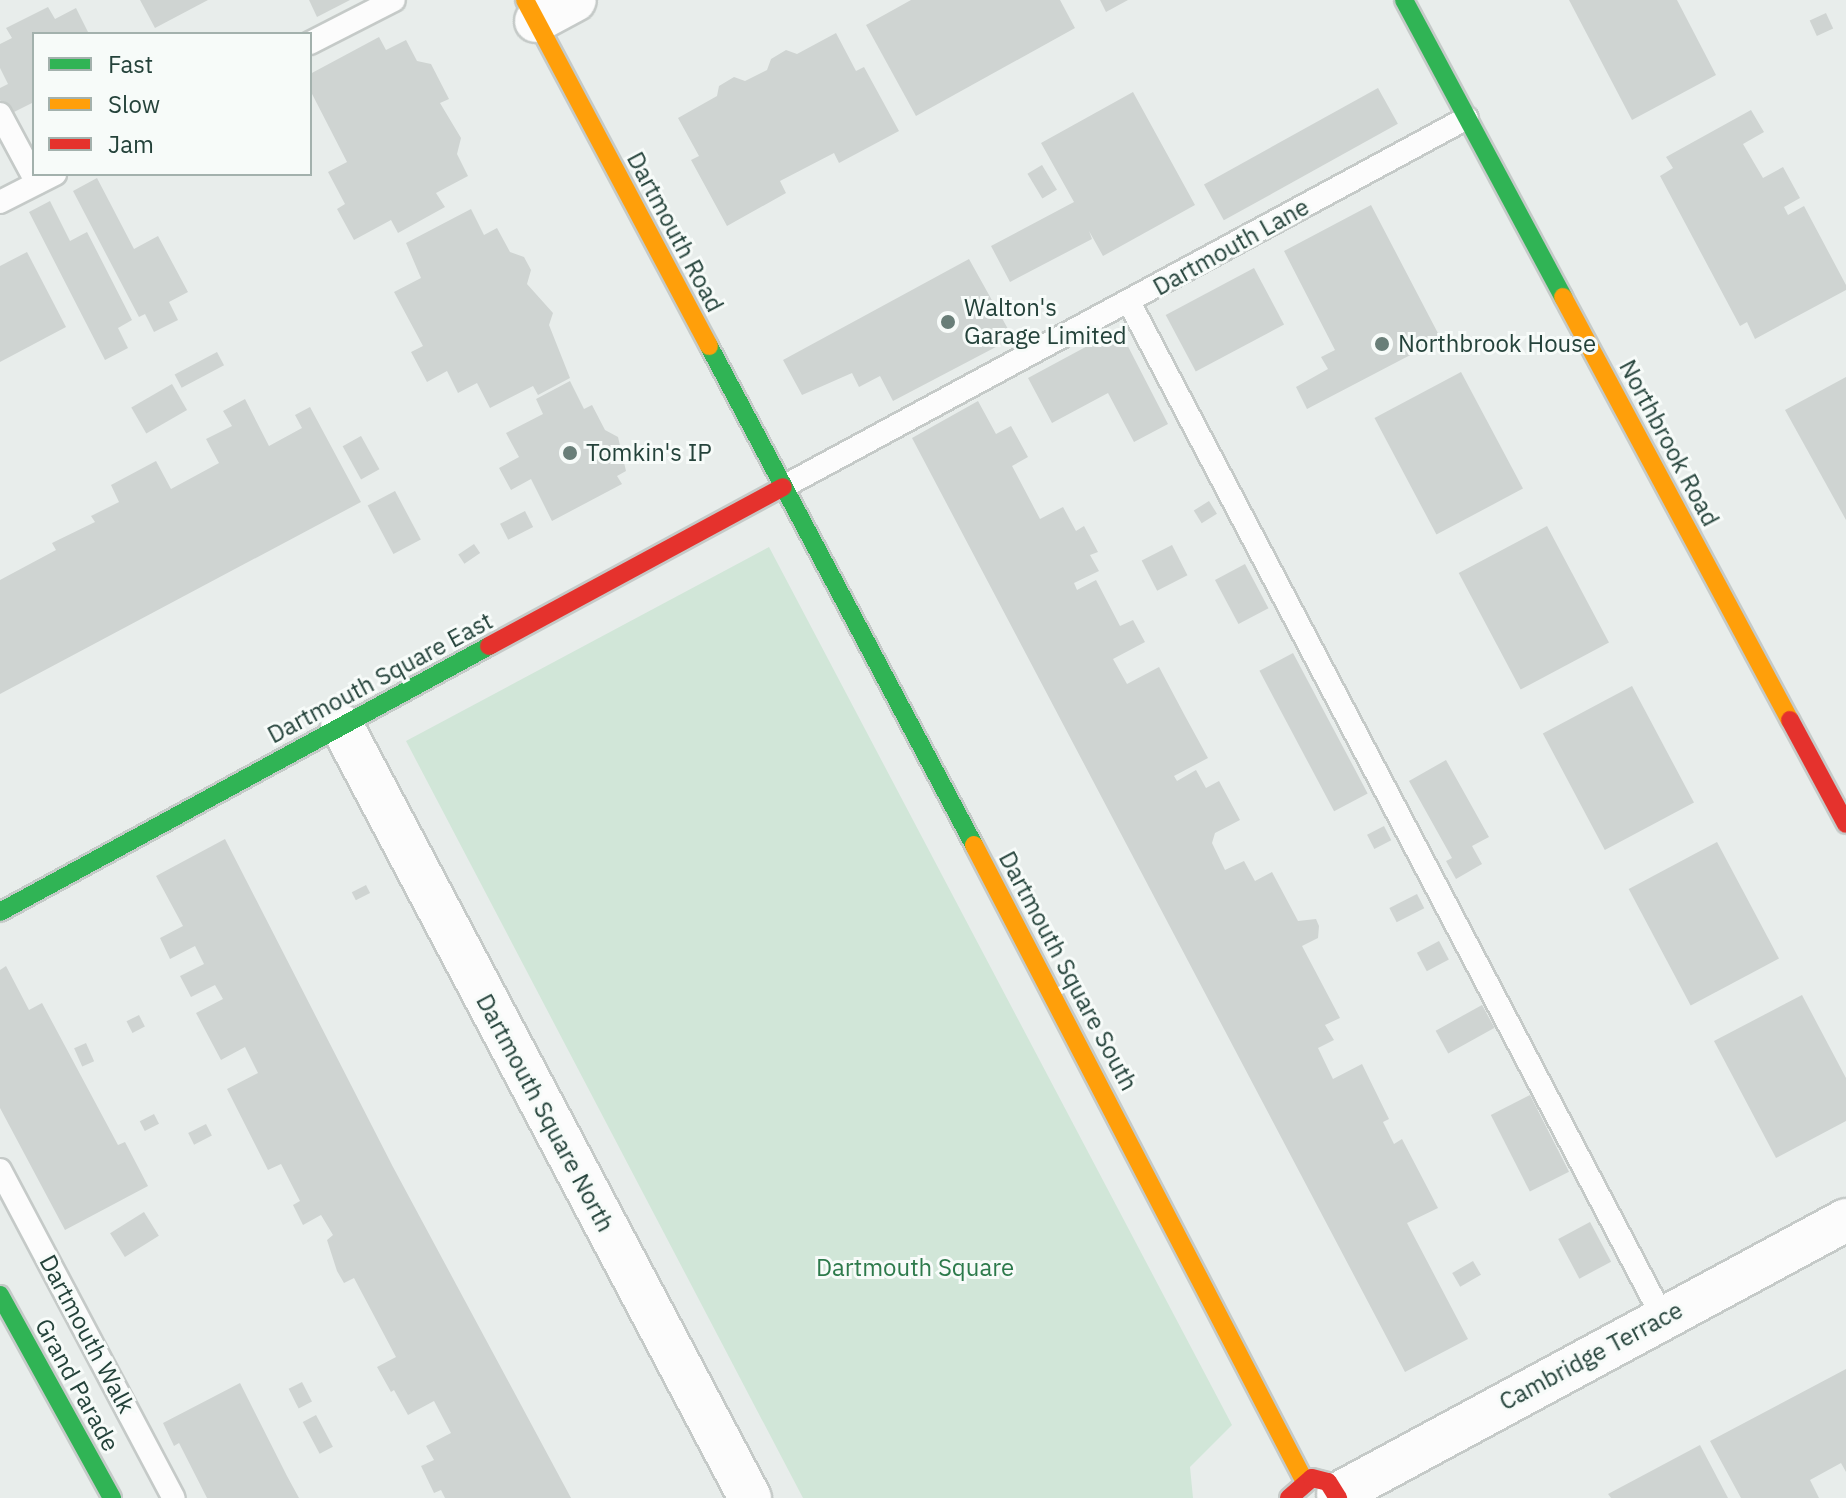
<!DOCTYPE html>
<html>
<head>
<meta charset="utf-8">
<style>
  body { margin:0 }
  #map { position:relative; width:1846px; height:1498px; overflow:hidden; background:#e8edeb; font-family:"IBM Plex Sans",sans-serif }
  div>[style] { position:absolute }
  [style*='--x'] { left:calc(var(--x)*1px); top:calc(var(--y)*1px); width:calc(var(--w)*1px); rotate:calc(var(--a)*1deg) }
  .green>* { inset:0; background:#d1e6d8 }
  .building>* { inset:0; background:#cfd4d2; transform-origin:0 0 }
  .roads { filter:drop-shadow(2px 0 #c5cac8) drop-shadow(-2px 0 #c5cac8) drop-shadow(0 2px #c5cac8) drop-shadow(0 -2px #c5cac8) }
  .lane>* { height:22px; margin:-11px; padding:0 11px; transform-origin:11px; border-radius:11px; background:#fcfcfc }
  .street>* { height:42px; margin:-21px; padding:0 21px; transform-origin:21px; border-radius:21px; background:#fcfcfc }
  .fast>* { height:18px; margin:-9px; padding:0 9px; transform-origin:9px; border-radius:9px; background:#30b455 }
  .slow>* { height:18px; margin:-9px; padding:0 9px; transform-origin:9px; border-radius:9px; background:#ff9f0a }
  .jam>* { height:18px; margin:-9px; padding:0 9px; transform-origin:9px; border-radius:9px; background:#e5322d }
  .dots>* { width:22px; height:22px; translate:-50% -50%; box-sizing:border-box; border:4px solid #f7fbf9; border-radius:50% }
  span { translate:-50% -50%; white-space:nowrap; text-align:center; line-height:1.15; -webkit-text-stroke:6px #f7fbf9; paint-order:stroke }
  .street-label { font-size:24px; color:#24423a }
  .poi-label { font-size:24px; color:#24423a }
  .left { translate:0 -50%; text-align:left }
  .park-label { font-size:24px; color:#2d7a4b }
  .legend { position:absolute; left:32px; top:32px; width:280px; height:144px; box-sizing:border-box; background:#f7fbf9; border:2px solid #a3b1ad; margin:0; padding:10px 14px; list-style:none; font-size:24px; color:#24423a }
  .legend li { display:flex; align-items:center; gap:16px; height:40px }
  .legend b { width:40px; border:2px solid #a3b1ad }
</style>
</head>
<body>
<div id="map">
  <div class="green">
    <i style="clip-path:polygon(769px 547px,1232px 1425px,1190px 1467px,1193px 1498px,803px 1498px,406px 741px)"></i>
  </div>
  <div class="building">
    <i style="clip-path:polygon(140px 0,208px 0,155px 28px)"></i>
    <i style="clip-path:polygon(309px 0,350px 0,317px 17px)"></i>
    <i style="clip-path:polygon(911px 0,1060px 0,1075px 28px,916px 116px,866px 25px)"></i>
    <i style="clip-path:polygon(1100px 0,1128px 0,1106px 12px)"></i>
    <i style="clip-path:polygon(1569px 0,1677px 0,1716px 75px,1632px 120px)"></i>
    <i style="clip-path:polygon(48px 7px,55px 19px,76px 8px,89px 34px,34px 34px,34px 102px,8px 115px,0 100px,0 88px,8px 84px,0 68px,0 44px,12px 38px,6px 28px)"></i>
    <i style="left:1826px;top:13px;width:17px;height:18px;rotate:65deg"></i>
    <i style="clip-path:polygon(836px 33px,856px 71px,864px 67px,899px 131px,839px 163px,834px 153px,780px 181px,786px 193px,727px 226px,691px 160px,699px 156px,678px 118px,717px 96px,719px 86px,734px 77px,745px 81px,767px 70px,771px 59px,786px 50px,797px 54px)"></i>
    <i style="clip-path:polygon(379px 37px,386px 50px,406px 40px,417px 61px,431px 64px,449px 99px,440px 103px,461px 138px,457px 154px,468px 176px,436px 193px,445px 207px,398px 233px,391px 220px,354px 240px,337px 209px,345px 204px,328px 172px,347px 162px,310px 90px,310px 74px)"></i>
    <i style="left:1378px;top:88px;width:41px;height:199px;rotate:61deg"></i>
    <i style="clip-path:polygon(1133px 92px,1195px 205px,1103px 256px,1089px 231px,1092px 239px,1010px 282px,991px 246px,1074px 202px,1041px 143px)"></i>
    <i style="clip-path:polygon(1751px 110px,1764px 132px,1743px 144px,1763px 178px,1783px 167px,1800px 198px,1784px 207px,1788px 215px,1804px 206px,1846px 285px,1846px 290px,1755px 339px,1747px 322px,1740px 326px,1660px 176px,1673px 168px,1666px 157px)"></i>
    <i style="left:1042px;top:165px;width:29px;height:17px;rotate:59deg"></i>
    <i style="clip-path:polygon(97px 178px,134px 249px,158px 236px,188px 292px,169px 302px,178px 320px,154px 332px,145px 314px,139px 317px,73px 191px)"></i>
    <i style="clip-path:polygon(50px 201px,70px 241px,87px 232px,132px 320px,118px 328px,128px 348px,105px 360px,29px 212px)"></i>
    <i style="clip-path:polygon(1371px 205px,1441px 339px,1307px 409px,1296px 387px,1328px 369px,1321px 357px,1335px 350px,1284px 251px)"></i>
    <i style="clip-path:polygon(471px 209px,484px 235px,497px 228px,510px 252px,524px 257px,531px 270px,527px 284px,553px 313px,549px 325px,570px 378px,538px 395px,533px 386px,490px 408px,477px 383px,458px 393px,447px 371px,427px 382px,411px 352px,423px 346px,394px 292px,421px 278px,406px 243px)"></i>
    <i style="clip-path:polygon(27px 252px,66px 327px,0 362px,0 266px)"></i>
    <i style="clip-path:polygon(969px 259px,1013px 338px,893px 401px,880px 376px,859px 387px,852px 373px,802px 395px,783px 360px)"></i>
    <i style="left:1254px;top:268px;width:64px;height:100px;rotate:62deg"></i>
    <i style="clip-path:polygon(1119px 329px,1168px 424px,1134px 442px,1108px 393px,1052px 423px,1028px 378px)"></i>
    <i style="left:217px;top:352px;width:15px;height:48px;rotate:62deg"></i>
    <i style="left:1461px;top:372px;width:132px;height:98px;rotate:62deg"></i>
    <i style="clip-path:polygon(1846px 377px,1846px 520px,1785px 410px)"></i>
    <i style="clip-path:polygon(570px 381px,584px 409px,592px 405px,605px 430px,618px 437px,626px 471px,617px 476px,622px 484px,552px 521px,531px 479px,511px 490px,499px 468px,519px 457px,506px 433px,543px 414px,536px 399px)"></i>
    <i style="left:172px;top:384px;width:30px;height:47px;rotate:60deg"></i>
    <i style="clip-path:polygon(245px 399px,269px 446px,302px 428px,295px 415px,310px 407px,361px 502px,0 694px,0 580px,56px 550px,52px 543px,95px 522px,91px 516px,119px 502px,111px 485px,156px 461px,171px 489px,219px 463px,206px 439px,232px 426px,223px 411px)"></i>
    <i style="clip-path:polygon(978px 401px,996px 434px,1011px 426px,1028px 457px,1012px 466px,1040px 519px,1063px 507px,1076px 531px,1084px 526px,1098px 552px,1090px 555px,1099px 571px,1074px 583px,1077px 590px,1096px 580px,1120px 626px,1133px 620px,1145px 642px,1113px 659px,1127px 684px,1159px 667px,1185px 716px,1208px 758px,1174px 776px,1177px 781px,1196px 770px,1206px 788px,1219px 781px,1240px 820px,1215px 833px,1212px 843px,1225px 870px,1244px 861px,1255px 881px,1272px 872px,1298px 921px,1316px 919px,1319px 926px,1318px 938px,1302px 946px,1340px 1018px,1325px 1025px,1334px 1040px,1318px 1048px,1333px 1079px,1362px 1064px,1389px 1119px,1383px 1122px,1394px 1144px,1402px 1139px,1438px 1208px,1407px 1223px,1468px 1339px,1405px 1372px,912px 438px)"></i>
    <i style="left:361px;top:436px;width:38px;height:21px;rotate:61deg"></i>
    <i style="left:395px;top:491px;width:55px;height:31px;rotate:62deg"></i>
    <i style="left:1209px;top:501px;width:15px;height:18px;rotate:58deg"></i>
    <i style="left:525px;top:511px;width:18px;height:28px;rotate:63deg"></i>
    <i style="left:1547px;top:526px;width:132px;height:100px;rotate:62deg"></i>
    <i style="left:474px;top:544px;width:11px;height:19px;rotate:56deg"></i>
    <i style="left:1172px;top:545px;width:34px;height:34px;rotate:63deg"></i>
    <i style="left:1245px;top:564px;width:50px;height:34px;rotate:62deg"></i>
    <i style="left:1293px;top:653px;width:159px;height:38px;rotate:62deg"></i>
    <i style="left:1632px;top:686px;width:132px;height:101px;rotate:62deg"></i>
    <i style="clip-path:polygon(1446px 760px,1489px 837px,1472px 846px,1482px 864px,1456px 879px,1446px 861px,1452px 858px,1409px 781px)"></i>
    <i style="left:1384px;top:826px;width:16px;height:19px;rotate:63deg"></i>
    <i style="clip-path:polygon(225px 839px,393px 1167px,571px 1498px,445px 1498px,441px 1490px,434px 1493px,421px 1466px,434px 1460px,426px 1446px,451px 1433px,434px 1401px,408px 1415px,394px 1390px,391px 1392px,377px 1367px,396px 1357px,354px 1278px,344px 1283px,337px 1271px,327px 1240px,333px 1235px,321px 1215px,303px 1225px,293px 1205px,300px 1201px,281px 1164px,268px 1170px,227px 1089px,258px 1073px,245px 1047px,221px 1060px,196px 1013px,223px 999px,215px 985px,191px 997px,180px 976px,204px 964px,195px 946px,170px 959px,160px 938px,183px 926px,156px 876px)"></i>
    <i style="left:1717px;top:842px;width:132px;height:100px;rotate:62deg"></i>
    <i style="left:366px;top:885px;width:9px;height:16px;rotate:63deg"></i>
    <i style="left:1417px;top:894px;width:16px;height:31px;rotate:63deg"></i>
    <i style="left:1439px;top:941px;width:21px;height:25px;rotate:62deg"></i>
    <i style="clip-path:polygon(6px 966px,29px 1010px,42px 1003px,118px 1145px,125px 1142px,148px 1186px,65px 1230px,0 1108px,0 970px)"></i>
    <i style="clip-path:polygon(1802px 995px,1846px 1078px,1846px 1121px,1776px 1158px,1714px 1041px)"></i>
    <i style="left:1482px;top:1005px;width:26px;height:53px;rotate:61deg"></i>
    <i style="left:139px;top:1015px;width:13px;height:14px;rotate:63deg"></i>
    <i style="left:86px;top:1043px;width:20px;height:13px;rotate:66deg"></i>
    <i style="left:1530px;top:1095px;width:86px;height:44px;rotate:63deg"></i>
    <i style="left:154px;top:1114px;width:11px;height:16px;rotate:63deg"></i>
    <i style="left:206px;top:1124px;width:13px;height:20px;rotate:63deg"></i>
    <i style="left:144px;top:1212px;width:28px;height:40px;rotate:58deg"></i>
    <i style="left:1590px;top:1222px;width:45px;height:36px;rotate:62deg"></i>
    <i style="left:1473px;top:1261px;width:16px;height:24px;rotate:60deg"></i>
    <i style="clip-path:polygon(1846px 1369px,1846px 1472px,1841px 1463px,1810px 1480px,1819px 1498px,1741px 1498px,1710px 1441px)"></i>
    <i style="left:302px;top:1382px;width:22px;height:15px;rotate:63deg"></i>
    <i style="clip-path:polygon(240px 1383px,287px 1476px,299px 1498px,207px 1498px,179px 1443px,174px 1446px,163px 1423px)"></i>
    <i style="left:316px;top:1415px;width:36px;height:15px;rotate:62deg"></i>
    <i style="clip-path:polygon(1700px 1445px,1728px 1498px,1611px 1498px,1608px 1494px)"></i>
  </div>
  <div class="roads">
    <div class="lane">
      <i style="--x:310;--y:43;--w:94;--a:-27.1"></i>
      <i style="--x:0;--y:114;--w:78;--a:61.8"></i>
      <i style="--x:0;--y:202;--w:62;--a:-27"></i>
      <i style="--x:1129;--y:302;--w:1148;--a:62.27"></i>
      <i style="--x:783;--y:487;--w:777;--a:-28.35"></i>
      <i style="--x:0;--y:1170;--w:371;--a:62.1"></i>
    </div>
    <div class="street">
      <i style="--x:536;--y:21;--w:44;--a:-28.3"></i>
      <i style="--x:342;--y:726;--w:873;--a:62.14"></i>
      <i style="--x:1338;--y:1494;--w:577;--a:-28.34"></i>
    </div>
    <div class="fast">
      <i style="--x:1404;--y:0;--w:337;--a:61.8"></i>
      <i style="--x:709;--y:346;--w:565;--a:62.03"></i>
      <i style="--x:0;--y:912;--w:557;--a:-28.54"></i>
      <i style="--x:0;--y:1295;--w:232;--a:61.1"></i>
    </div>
    <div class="slow">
      <i style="--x:525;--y:0;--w:392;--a:62"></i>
      <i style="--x:1563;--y:297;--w:480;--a:61.8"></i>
      <i style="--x:974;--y:845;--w:716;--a:62.54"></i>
    </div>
    <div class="jam">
      <i style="--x:489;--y:646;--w:334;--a:-28.4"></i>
      <i style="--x:1790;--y:720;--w:118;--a:61.7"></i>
      <i style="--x:1289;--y:1498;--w:30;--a:-41"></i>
      <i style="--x:1312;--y:1478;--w:16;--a:14"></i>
      <i style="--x:1328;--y:1482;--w:19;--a:58"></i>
    </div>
  </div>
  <div class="dots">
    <i style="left:948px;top:322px;background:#697e78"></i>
    <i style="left:1382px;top:344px;background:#697e78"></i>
    <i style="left:570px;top:453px;background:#697e78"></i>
  </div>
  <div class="street-label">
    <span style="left:675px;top:232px;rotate:62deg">Dartmouth Road</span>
    <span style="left:1231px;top:247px;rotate:-29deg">Dartmouth Lane</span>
    <span style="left:1669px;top:443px;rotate:62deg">Northbrook Road</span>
    <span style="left:380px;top:678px;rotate:-28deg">Dartmouth Square East</span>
    <span style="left:1068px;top:971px;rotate:62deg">Dartmouth Square South</span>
    <span style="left:545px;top:1113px;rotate:62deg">Dartmouth Square North</span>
    <span style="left:87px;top:1334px;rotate:62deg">Dartmouth Walk</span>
    <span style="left:1591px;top:1356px;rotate:-28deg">Cambridge Terrace</span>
    <span style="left:77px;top:1385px;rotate:61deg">Grand Parade</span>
  </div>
  <div class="poi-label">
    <span class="left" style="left:964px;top:322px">Walton's<br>Garage Limited</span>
    <span class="left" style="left:1398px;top:344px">Northbrook House</span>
    <span class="left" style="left:586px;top:453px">Tomkin's IP</span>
  </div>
  <div class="park-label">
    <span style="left:915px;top:1268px">Dartmouth Square</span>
  </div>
  <ul class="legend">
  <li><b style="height:10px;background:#30b455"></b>Fast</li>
  <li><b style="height:10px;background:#ff9f0a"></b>Slow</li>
  <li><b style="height:10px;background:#e5322d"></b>Jam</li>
  </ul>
</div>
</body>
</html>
